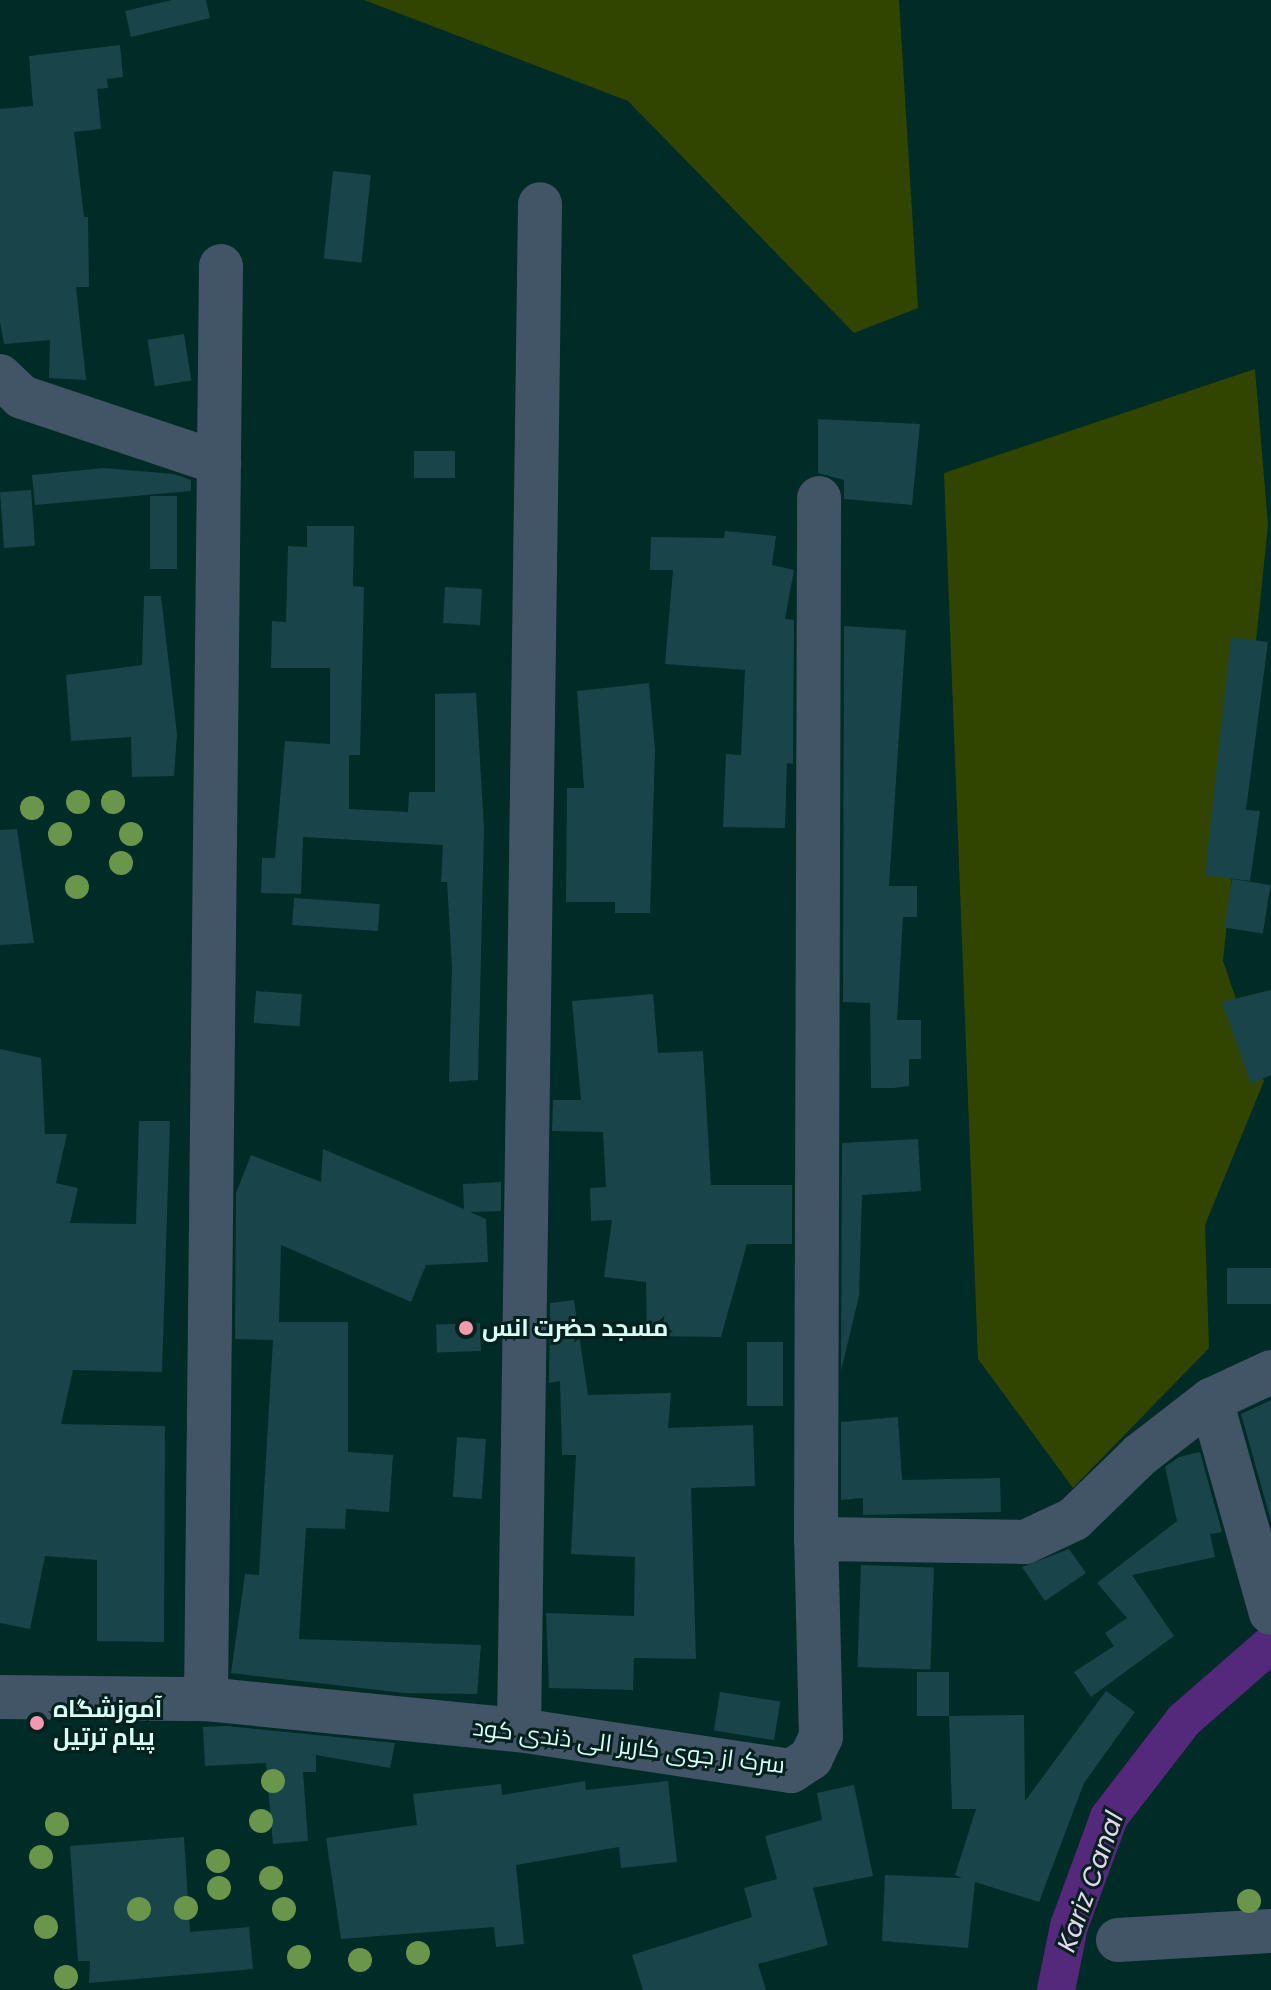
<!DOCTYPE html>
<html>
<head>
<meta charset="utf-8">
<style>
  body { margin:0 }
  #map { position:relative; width:1271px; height:1990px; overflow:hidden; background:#002b27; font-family:Poppins,Cairo,sans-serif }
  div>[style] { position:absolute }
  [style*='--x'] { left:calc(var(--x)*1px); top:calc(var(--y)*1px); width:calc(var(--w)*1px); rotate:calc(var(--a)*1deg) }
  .green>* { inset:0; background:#324500 }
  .canal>* { height:38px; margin:-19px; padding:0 19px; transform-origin:19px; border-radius:19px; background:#54287a }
  .building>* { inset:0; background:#19454a; transform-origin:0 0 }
  .minor>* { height:44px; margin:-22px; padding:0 22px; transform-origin:22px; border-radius:22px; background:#425566 }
  .trees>* { width:24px; height:24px; margin:-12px; border-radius:50%; background:#6a964c }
  .dots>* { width:22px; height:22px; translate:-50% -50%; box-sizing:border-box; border:4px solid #06201d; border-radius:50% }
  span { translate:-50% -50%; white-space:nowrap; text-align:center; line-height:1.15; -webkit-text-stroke:6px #06201d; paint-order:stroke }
  .poi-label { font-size:24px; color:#d7fef8; font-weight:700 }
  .left { translate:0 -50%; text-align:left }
  .street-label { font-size:24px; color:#d7fef8 }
  .water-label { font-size:26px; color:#e2d7ee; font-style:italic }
</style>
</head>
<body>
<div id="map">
  <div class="green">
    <i style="clip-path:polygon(364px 0,899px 0,918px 308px,854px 333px,628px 101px)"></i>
    <i style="clip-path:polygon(1255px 369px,1268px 525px,1223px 961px,1264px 1081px,1205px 1225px,1209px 1348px,1073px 1488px,978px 1359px,944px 473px)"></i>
  </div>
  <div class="canal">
    <i style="--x:1056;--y:1990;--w:65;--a:-78.5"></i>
    <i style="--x:1069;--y:1926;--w:116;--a:-69.8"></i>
    <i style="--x:1109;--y:1817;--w:123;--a:-52.3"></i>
    <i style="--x:1184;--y:1720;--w:116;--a:-41.1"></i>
  </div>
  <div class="building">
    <i style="clip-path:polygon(172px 0,206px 0,210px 18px,131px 37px,125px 11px)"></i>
    <i style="clip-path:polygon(120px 45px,123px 77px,107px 79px,108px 88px,97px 89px,101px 129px,74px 132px,84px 217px,88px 217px,89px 287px,76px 287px,86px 380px,49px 378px,50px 340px,4px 344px,0 322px,0 109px,33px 106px,29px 56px)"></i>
    <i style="left:333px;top:171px;width:38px;height:88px;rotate:6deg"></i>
    <i style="left:184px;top:334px;width:47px;height:37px;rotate:81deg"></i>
    <i style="clip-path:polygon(818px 419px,920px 424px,912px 505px,844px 499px,844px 480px,818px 473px)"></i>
    <i style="left:414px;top:451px;width:41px;height:27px"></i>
    <i style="clip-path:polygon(104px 468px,174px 474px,191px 480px,191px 491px,35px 505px,32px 475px)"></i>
    <i style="left:31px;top:490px;width:56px;height:31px;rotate:86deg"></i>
    <i style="left:150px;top:496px;width:27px;height:73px"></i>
    <i style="clip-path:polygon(307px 526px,354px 526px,353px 586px,364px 587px,360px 755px,349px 755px,349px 809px,408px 812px,409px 792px,435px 792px,435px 694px,476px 693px,484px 828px,478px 1080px,449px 1082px,452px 968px,447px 882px,441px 882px,443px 845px,303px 837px,301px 894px,261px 893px,262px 858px,275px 858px,285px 741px,330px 744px,330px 668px,271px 668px,272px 621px,286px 622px,288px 546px,307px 547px)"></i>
    <i style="clip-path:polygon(725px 531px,776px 536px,772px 565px,794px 570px,785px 619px,794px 620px,793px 764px,787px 763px,785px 828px,723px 827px,726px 754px,741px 755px,745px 670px,665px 664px,673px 570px,650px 570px,651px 537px,724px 538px)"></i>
    <i style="left:445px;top:587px;width:37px;height:36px;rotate:3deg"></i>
    <i style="clip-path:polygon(144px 596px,161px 596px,177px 734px,174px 776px,132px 777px,131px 737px,71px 741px,66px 675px,142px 665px)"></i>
    <i style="clip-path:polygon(844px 626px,906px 630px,889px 886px,917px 886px,917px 917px,903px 917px,897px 1020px,921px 1020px,921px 1059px,909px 1059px,909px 1086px,893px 1088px,871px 1088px,870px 1003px,843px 1002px)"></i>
    <i style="clip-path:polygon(1231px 637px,1268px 642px,1246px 810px,1260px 811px,1250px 881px,1205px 875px)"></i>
    <i style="clip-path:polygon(649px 683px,655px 750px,650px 913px,615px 913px,615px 902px,566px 902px,567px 788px,584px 788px,577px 691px)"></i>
    <i style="clip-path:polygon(17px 829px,34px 943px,0 945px,0 830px)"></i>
    <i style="left:1232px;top:879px;width:39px;height:49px;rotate:9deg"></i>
    <i style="left:294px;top:898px;width:86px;height:27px;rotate:4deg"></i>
    <i style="clip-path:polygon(1271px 990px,1271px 1075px,1251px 1084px,1222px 1002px)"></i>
    <i style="left:256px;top:991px;width:46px;height:32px;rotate:4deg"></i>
    <i style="clip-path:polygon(653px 994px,658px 1053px,703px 1051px,711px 1185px,792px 1185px,792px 1244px,747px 1244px,721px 1337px,647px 1336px,646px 1282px,604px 1277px,612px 1220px,591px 1221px,590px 1188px,606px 1187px,603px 1132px,552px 1131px,553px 1100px,581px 1100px,572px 1001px)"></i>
    <i style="clip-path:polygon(0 1049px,41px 1058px,45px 1134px,67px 1134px,56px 1183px,78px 1188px,70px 1223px,136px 1224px,139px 1121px,170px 1121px,162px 1372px,73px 1370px,61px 1424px,165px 1426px,164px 1642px,97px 1641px,97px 1560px,45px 1556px,30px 1629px,0 1623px)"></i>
    <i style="clip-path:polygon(918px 1139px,921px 1191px,862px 1195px,859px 1296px,841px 1371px,842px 1143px)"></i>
    <i style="clip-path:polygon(323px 1149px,464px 1209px,463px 1184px,501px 1182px,501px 1211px,470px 1212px,486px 1219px,488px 1262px,426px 1265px,411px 1302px,281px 1245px,279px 1322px,348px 1322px,348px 1452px,393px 1455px,389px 1512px,346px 1509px,345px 1529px,306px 1528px,299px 1639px,481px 1645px,477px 1694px,404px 1693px,231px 1673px,245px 1574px,259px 1575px,273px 1340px,235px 1339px,236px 1193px,251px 1155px,321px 1182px)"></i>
    <i style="left:1227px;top:1268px;width:44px;height:36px"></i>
    <i style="clip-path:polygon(574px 1300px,588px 1395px,671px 1393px,668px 1428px,753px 1425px,755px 1486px,691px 1488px,696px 1659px,634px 1658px,633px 1690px,549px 1688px,546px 1613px,634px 1616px,635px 1557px,571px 1554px,576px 1455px,562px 1455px,560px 1381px,549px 1383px,550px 1303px)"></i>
    <i style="left:480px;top:1323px;width:28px;height:44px;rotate:88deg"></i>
    <i style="left:747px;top:1342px;width:36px;height:64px"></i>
    <i style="clip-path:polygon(1271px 1400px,1271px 1521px,1241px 1414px)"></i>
    <i style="clip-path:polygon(898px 1417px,902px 1480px,1000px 1478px,1001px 1512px,863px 1515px,863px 1498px,841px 1500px,841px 1422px)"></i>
    <i style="left:457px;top:1437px;width:29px;height:60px;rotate:4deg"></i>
    <i style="clip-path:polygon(1200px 1452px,1222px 1532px,1210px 1534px,1215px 1557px,1132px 1575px,1174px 1636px,1091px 1697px,1074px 1672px,1114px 1646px,1105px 1633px,1127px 1618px,1097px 1583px,1177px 1521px,1165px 1467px,1179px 1457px)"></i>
    <i style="clip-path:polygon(1069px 1549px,1086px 1573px,1045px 1601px,1022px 1567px)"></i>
    <i style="left:861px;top:1565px;width:73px;height:102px;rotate:2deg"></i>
    <i style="left:917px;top:1672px;width:32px;height:44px"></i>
    <i style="clip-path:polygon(1106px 1691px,1135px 1712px,1084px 1783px,1039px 1902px,975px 1882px,968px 1948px,882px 1941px,885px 1875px,962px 1878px,955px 1875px,976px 1809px,952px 1809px,949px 1716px,1024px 1715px,1025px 1801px)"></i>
    <i style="left:720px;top:1692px;width:61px;height:39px;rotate:9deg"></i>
    <i style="clip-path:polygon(226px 1726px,395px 1743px,390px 1768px,316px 1755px,316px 1772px,303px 1772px,308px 1841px,273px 1844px,266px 1763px,205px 1766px,203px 1727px)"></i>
    <i style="clip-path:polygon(585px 1781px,586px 1790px,668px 1781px,677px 1862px,621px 1868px,619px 1847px,516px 1865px,524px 1944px,496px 1947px,494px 1927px,341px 1939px,326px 1838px,417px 1825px,413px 1794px,501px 1784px,502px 1795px)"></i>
    <i style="clip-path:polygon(854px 1785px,873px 1876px,813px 1888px,828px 1945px,758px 1964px,766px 1990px,643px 1990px,632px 1955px,752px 1917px,744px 1888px,777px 1879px,765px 1836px,822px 1820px,817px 1793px)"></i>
    <i style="clip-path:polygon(184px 1837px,190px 1932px,249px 1927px,253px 1969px,89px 1983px,90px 1961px,78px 1961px,70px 1846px)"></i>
  </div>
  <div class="minor">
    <i style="--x:0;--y:376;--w:30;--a:44"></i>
    <i style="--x:22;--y:397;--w:208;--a:18.5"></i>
    <i style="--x:1211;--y:1400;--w:221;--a:74.3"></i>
    <i style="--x:816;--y:1539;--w:1041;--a:-89.83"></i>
    <i style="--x:0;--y:1697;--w:206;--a:0.6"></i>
    <i style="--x:206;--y:1699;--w:315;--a:5.7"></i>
    <i style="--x:519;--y:1730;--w:275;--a:8.6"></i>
    <i style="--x:791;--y:1771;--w:24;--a:-33"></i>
    <i style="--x:811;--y:1758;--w:23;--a:-65"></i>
    <i style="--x:821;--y:1737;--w:198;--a:-91.4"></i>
    <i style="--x:816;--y:1539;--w:209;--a:0.8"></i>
    <i style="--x:1025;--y:1542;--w:54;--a:-25.1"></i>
    <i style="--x:1074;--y:1519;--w:92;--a:-44.1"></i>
    <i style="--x:1140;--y:1455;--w:90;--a:-37.8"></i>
    <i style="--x:1211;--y:1400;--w:66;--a:-25"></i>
    <i style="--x:206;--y:1699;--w:1433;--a:-89.4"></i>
    <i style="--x:519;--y:1730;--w:1526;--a:-89.21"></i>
    <i style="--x:1118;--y:1940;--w:153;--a:-3.4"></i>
  </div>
  <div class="trees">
    <i style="left:78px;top:802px"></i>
    <i style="left:113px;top:802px"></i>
    <i style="left:32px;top:808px"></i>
    <i style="left:60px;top:834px"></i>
    <i style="left:131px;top:834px"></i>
    <i style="left:121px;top:863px"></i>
    <i style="left:77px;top:887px"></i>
    <i style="left:273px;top:1781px"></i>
    <i style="left:261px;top:1821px"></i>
    <i style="left:57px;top:1824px"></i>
    <i style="left:41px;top:1857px"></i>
    <i style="left:218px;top:1861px"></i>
    <i style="left:271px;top:1878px"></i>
    <i style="left:219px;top:1888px"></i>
    <i style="left:1249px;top:1901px"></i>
    <i style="left:186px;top:1908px"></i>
    <i style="left:139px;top:1909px"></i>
    <i style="left:284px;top:1909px"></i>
    <i style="left:46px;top:1927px"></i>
    <i style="left:418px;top:1953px"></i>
    <i style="left:299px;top:1957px"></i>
    <i style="left:360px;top:1960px"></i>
    <i style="left:66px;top:1977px"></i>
  </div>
  <div class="dots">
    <i style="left:466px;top:1328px;background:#f29aad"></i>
    <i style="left:37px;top:1723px;background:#f29aad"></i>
  </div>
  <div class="poi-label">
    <span class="left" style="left:482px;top:1328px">مسجد حضرت انس</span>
    <span class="left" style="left:53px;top:1723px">آموزشگاه<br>پیام ترتیل</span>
  </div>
  <div class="street-label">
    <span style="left:629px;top:1746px;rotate:7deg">سرک از جوی کاریز الی ذندی کود</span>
  </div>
  <div class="water-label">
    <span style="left:1091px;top:1882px;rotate:-70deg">Kariz Canal</span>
  </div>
</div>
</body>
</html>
